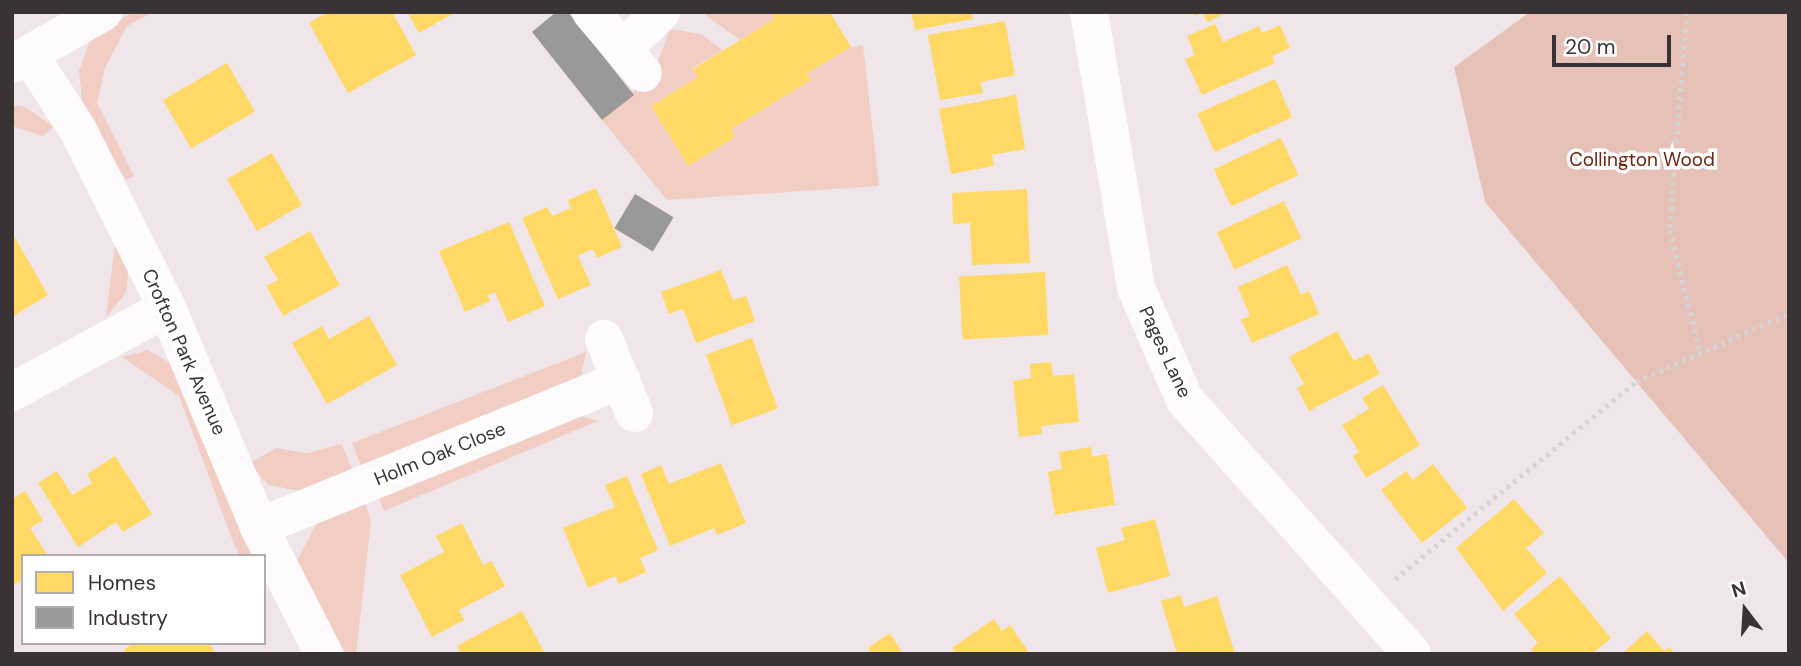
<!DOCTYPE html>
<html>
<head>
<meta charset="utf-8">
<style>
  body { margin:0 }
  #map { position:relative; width:1801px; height:666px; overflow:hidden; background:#f0e6ea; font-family:"DM Sans",sans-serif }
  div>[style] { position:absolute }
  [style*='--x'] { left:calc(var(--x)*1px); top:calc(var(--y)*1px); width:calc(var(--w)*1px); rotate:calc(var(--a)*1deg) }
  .green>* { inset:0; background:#f1cdc4 }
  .forest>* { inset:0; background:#e6c1b8 }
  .homes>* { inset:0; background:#ffd966; transform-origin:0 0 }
  .industry>* { inset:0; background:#999; transform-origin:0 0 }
  .path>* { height:4.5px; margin-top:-2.25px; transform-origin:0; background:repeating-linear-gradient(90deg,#d6d3d5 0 3.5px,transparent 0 8.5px) }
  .minor>* { height:38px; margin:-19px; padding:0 19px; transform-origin:19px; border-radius:19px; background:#fdfbfc }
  span { translate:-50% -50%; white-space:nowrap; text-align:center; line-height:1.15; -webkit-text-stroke:7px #fff; paint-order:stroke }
  .park-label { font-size:19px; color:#6e280f }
  .street-label { font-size:19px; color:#393335 }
  .frame { position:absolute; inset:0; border:14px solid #393335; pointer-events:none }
  .legend { position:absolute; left:21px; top:554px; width:245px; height:91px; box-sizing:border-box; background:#fff; border:2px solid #b0adae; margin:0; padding:9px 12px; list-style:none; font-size:21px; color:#393335 }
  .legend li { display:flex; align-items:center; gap:14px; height:35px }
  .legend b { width:35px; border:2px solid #b0adae }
  .north { position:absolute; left:1710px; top:575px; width:70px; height:70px; -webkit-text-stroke:5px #fff; paint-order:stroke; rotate:343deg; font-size:19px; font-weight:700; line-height:28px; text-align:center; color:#393335 }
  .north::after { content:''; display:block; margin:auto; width:24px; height:32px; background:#393335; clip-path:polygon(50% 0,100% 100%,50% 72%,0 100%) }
  .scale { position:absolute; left:1552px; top:35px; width:119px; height:32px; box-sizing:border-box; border:4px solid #393335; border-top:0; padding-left:9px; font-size:21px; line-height:24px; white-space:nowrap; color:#393335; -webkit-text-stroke:5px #fff; paint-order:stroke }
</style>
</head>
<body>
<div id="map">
  <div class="green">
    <i style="clip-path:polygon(133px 12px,154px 12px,127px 26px,105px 68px,97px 103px,134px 176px,126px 180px,83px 108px,79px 71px,91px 38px)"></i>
    <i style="clip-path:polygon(701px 12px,770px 12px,774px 19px,740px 40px)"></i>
    <i style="clip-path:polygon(670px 29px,701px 34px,723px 50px,693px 68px,698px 77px,651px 106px,688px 166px,735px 137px,731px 129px,811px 80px,807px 73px,851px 47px,863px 45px,879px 186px,667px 200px,602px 120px,654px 72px)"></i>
    <i style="clip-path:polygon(12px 105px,25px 107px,54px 127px,43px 136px,12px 126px)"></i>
    <i style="clip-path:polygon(115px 244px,129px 265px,126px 293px,106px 317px)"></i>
    <i style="clip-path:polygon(148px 350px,172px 364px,252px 556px,240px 556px,232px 539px,179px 396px,122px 357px)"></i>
    <i style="clip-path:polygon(586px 352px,580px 380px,362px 469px,352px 443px)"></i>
    <i style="clip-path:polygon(578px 415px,598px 421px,384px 511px,378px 496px)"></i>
    <i style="clip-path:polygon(342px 444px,353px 472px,301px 491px,268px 485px,250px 463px,276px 448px,307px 453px)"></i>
    <i style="clip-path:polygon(364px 501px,371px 520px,356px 654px,346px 654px,295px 564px,317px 523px)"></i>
  </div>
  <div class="forest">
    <i style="clip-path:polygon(1530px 12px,1789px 12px,1789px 563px,1485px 202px,1454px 67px)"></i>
  </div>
  <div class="homes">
    <i style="clip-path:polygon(328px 12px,392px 12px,416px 55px,348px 93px,309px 23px)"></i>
    <i style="clip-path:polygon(407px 12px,456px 12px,419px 33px)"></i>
    <i style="clip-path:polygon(770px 12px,830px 12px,851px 47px,807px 73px,811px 80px,731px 129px,735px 137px,688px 166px,651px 106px,698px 77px,693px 69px,774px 19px)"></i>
    <i style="clip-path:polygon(911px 12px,972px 12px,973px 19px,915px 30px)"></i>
    <i style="clip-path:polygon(1192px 12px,1228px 12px,1207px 22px,1203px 13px,1194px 16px)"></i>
    <i style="clip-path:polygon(1005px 21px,1015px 75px,981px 82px,983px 93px,940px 100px,928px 35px)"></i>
    <i style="clip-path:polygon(1215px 24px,1223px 42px,1259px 26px,1262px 33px,1280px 25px,1290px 48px,1272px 56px,1275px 63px,1202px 95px,1185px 59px,1195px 55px,1187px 36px)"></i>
    <i style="left:227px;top:63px;width:56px;height:74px;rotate:60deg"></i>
    <i style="left:1275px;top:79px;width:42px;height:85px;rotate:66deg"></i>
    <i style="clip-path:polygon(1016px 95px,1025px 149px,992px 155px,994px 166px,951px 174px,939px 109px)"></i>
    <i style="left:1281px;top:138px;width:41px;height:74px;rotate:65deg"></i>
    <i style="left:272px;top:153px;width:60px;height:52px;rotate:60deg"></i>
    <i style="clip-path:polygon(596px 188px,622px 247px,597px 258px,593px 249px,578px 256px,591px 285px,558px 299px,522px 218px,547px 207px,552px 216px,571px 208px,568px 200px)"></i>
    <i style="clip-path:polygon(1027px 189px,1030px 263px,972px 265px,970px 223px,953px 224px,952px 193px)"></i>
    <i style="left:1284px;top:201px;width:41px;height:74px;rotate:65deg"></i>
    <i style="clip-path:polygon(509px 222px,545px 306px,508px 322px,495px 292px,488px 295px,490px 301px,465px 312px,439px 251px)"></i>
    <i style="clip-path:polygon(310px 231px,340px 285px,283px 316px,266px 286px,278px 280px,264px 257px)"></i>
    <i style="clip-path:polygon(15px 238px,48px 295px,12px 317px,12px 240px)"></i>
    <i style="clip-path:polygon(1287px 265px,1301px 295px,1309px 291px,1319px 314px,1252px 343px,1241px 319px,1250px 316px,1238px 287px)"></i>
    <i style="clip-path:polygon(721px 270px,733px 300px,746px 296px,755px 321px,696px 343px,683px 309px,669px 314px,661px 292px)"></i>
    <i style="left:1045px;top:272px;width:63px;height:86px;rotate:87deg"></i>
    <i style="clip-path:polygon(369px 316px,397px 365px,327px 404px,292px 343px,322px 326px,329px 339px)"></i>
    <i style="clip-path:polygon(1337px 331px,1354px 361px,1369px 353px,1380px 374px,1309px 411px,1297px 388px,1304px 384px,1289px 357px)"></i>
    <i style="left:752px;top:338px;width:75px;height:49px;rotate:70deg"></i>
    <i style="clip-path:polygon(1051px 362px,1053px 376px,1074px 374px,1079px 422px,1041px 426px,1042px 434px,1019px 437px,1013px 381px,1031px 378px,1030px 364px)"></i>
    <i style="clip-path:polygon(1383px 385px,1420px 445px,1366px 478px,1353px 456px,1359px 452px,1342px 425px,1369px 409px,1362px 398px)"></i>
    <i style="clip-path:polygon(1091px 447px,1092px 457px,1107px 454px,1115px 505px,1055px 515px,1048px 472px,1062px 469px,1059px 452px)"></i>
    <i style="clip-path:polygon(115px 456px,152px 514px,123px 532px,116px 522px,78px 547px,38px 483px,57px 471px,72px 495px,92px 483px,87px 474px)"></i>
    <i style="clip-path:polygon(721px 463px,746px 523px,717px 535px,714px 528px,670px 546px,641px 474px,661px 465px,669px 484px)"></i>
    <i style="clip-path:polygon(1433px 464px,1467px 508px,1422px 543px,1381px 490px,1406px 471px,1413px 480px)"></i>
    <i style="clip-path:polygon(627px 476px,658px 550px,640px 558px,646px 572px,619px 584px,615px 576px,588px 588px,563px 528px,615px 507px,605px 485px)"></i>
    <i style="clip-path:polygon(25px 491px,43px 520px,30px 528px,48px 556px,23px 556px,23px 579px,12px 586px,12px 499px)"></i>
    <i style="clip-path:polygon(1514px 499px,1544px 533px,1526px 548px,1547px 573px,1503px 611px,1456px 548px)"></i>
    <i style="clip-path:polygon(1155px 519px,1170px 576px,1108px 593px,1096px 548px,1125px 540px,1121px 528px)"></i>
    <i style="clip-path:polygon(462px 523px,483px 565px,491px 561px,505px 586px,459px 610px,464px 620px,432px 637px,400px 575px,444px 552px,436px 536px)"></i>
    <i style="clip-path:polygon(1560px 576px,1611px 638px,1592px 654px,1535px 654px,1531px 649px,1538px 643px,1514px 614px)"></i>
    <i style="clip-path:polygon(1181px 595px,1184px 607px,1217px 596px,1235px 654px,1177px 654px,1161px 601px)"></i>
    <i style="clip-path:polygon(522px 611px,545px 654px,462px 654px,457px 646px)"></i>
    <i style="clip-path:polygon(994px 619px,1002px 631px,1010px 625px,1030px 654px,956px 654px,952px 648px)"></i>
    <i style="clip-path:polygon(1647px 631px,1664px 651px,1669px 647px,1675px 654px,1622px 654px)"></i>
    <i style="clip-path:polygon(890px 633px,903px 654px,872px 654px,868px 648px)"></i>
    <i style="clip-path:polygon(133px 643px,209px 643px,216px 654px,126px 654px,124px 650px)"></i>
  </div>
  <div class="industry">
    <i style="clip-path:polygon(556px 12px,568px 12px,634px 95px,602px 120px,532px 32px)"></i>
    <i style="left:635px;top:194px;width:45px;height:40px;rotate:31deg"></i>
  </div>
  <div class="path">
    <i style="--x:1687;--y:12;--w:219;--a:94.5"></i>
    <i style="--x:1670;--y:230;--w:124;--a:76"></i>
    <i style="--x:1395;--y:579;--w:311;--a:-39.3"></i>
    <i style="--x:1636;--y:382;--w:168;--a:-24.3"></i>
  </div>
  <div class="minor">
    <i style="--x:591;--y:12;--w:80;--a:49.6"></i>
    <i style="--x:1089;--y:12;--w:280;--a:80.3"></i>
    <i style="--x:1136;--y:288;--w:122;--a:66.4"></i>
    <i style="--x:1185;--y:400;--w:341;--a:48.2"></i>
    <i style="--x:623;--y:49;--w:53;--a:-44.2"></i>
    <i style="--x:30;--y:56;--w:88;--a:57"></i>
    <i style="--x:78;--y:130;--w:199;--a:63.4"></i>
    <i style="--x:167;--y:308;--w:238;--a:67.2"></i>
    <i style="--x:259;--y:527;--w:143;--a:62.9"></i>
    <i style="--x:12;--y:64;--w:105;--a:-29.7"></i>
    <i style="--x:604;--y:339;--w:80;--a:67.9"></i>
    <i style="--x:12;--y:392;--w:176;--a:-28.5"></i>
    <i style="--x:259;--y:527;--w:391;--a:-22.1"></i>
  </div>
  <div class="park-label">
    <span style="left:1642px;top:160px">Collington Wood</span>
  </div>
  <div class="street-label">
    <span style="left:184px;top:352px;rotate:66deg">Crofton Park Avenue</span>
    <span style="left:1165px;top:352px;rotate:65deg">Pages Lane</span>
    <span style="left:440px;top:454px;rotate:-22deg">Holm Oak Close</span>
  </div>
  <div class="frame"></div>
  <ul class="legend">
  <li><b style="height:19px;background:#ffd966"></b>Homes</li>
  <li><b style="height:19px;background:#999"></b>Industry</li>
  </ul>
  <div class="north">N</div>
  <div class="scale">20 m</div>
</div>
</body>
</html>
